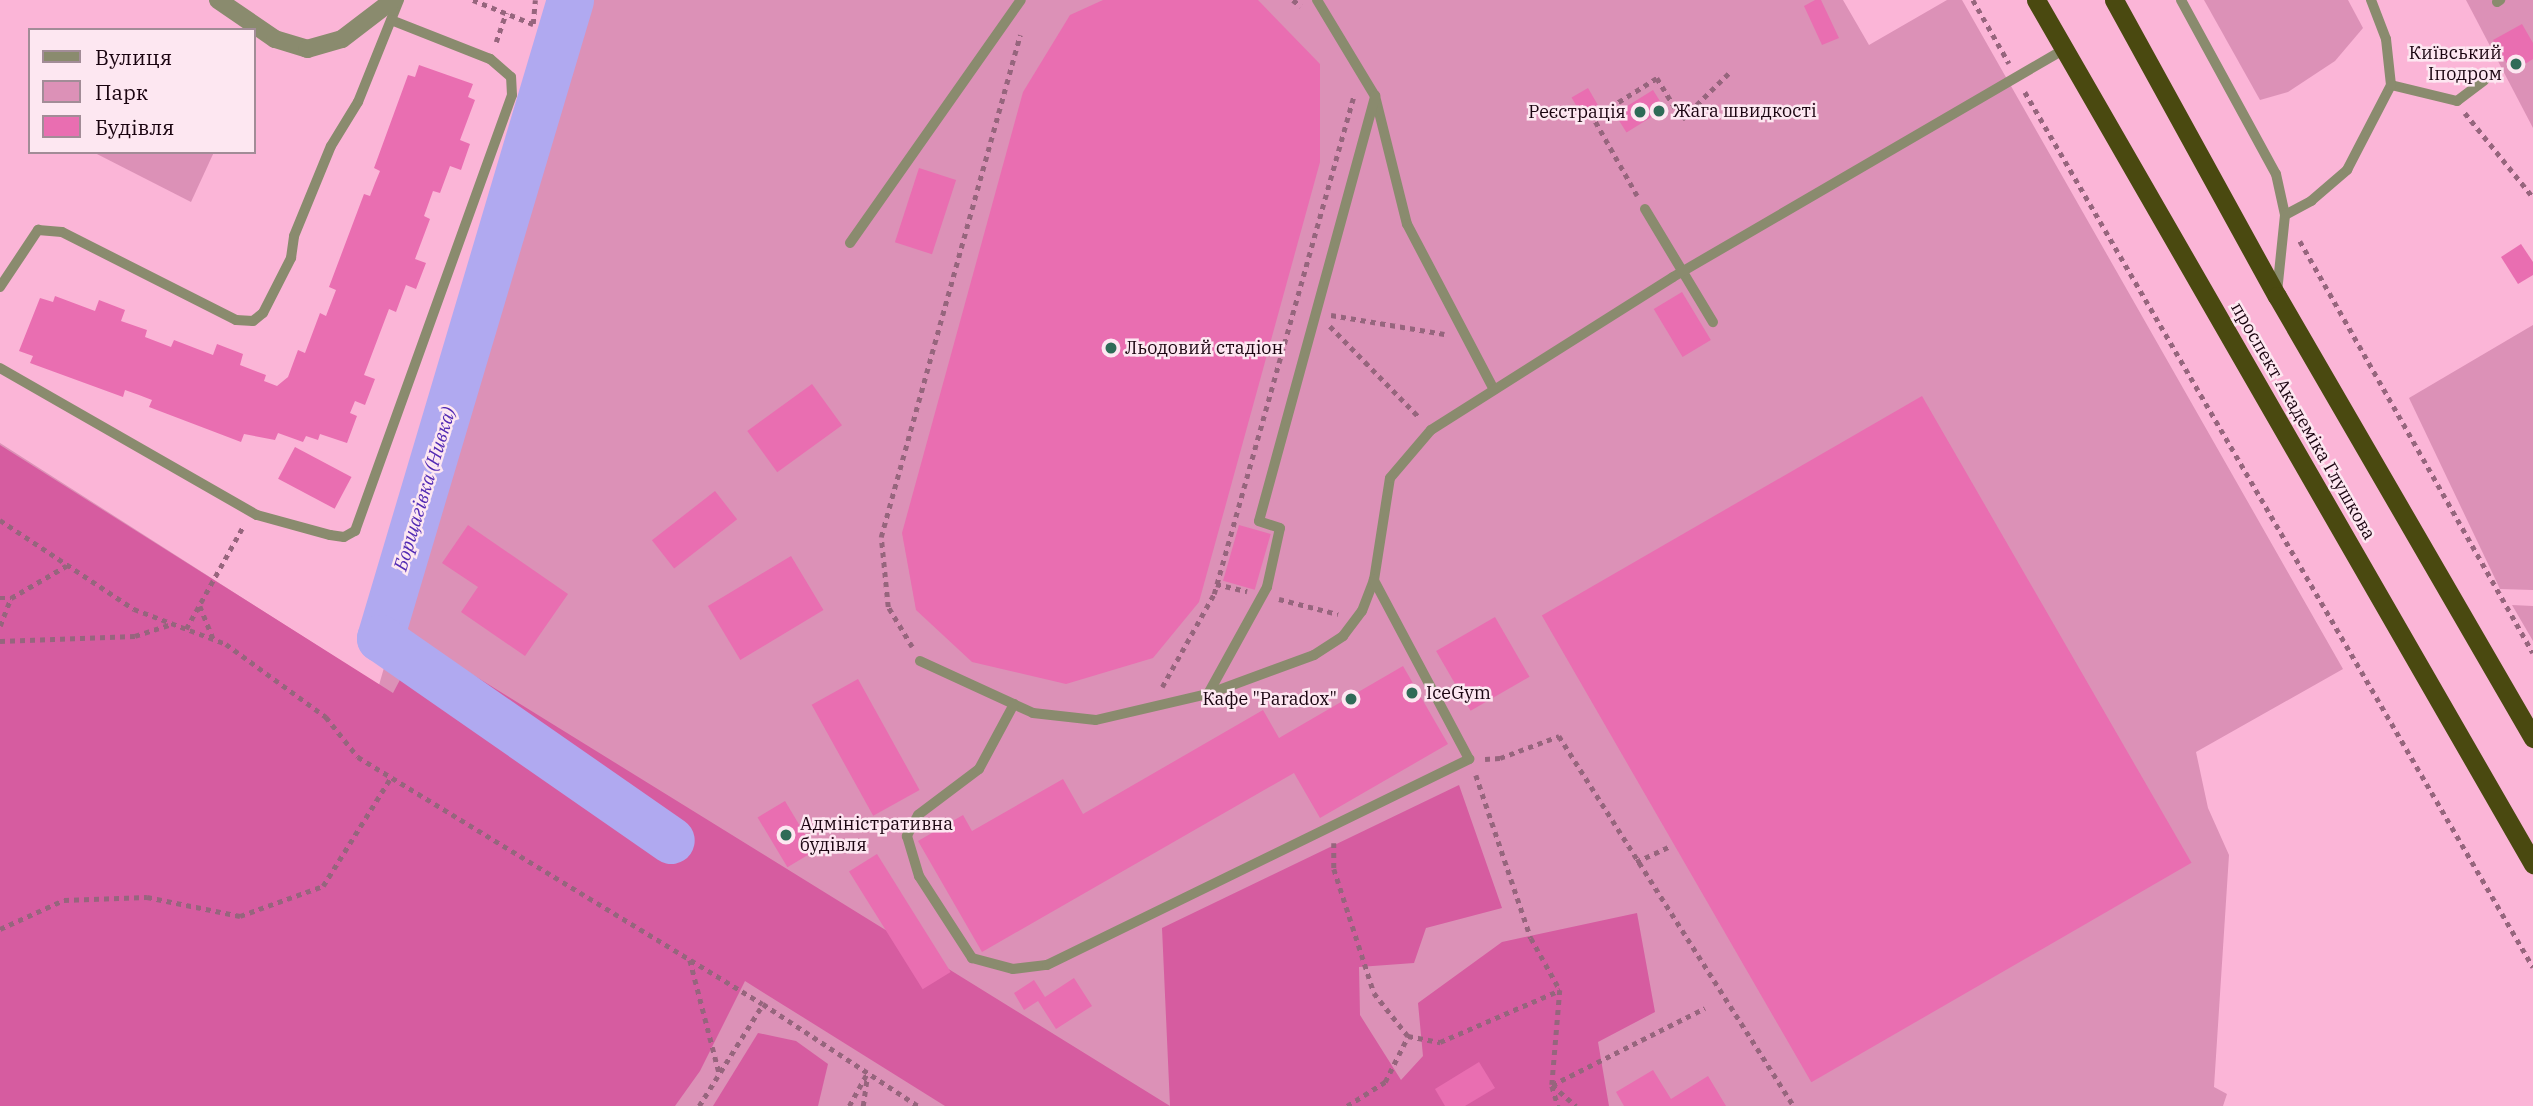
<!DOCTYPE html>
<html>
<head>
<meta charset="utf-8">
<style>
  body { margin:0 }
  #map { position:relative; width:2533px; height:1106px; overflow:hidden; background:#fbb5d7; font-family:"IBM Plex Serif",serif }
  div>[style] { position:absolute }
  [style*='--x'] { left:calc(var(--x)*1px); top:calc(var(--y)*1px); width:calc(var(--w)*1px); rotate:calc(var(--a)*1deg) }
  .green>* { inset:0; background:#dc91b7 }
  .forest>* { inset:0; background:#d65ca0 }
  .river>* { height:47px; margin:-23.5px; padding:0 23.5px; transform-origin:23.5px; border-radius:23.5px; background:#b0a9f0 }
  .building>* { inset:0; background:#e96eb1; transform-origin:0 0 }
  .path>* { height:4.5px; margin-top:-2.25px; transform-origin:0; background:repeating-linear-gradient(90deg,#96657d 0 5px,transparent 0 10px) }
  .service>* { height:10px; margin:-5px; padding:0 5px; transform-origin:5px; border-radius:5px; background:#8a8b6e }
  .minor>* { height:18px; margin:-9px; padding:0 9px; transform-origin:9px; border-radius:9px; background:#8a8b6e }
  .trunk>* { height:19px; margin:-9.5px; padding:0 9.5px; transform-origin:9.5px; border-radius:9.5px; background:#4a4910 }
  .dots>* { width:19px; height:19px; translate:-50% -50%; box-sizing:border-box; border:4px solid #fde7f1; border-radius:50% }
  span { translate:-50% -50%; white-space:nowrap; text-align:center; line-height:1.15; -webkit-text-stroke:5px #fde7f1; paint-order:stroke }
  .poi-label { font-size:18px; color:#1a0410 }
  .right { translate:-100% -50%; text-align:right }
  .left { translate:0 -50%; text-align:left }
  .street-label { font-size:18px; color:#1a0410 }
  .water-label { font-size:19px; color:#522ab3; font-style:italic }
  .legend { position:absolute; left:28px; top:28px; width:228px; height:126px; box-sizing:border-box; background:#fde7f1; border:2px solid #a28c97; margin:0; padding:9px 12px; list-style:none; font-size:21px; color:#1a0410 }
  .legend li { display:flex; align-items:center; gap:14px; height:35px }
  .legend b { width:35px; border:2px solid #a28c97 }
</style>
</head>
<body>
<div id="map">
  <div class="green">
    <i style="clip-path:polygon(578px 0,1843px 0,1869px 45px,1947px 0,1962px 0,2343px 669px,2196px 752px,2208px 808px,2229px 855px,2214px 1087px,2227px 1094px,2223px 1106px,0 1106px,0 443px,379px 685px)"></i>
    <i style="clip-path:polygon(2204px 0,2348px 0,2363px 28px,2335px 61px,2288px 92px,2260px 100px)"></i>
    <i style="clip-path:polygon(2466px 0,2533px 0,2533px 128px)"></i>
    <i style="clip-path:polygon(93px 152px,214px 152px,191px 202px)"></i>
    <i style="clip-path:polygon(2533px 325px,2533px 590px,2500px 589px,2409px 398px)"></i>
    <i style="clip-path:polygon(2512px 605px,2533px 606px,2533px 641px)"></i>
  </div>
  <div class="forest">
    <i style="clip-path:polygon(0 445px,393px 693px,420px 642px,1170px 1106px,1162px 928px,1459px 785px,1502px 908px,1426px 928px,1414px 963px,1359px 967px,1360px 1015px,1401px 1080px,1423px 1056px,1418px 1003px,1502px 942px,1637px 913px,1655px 1012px,1598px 1042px,1609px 1106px,945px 1106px,745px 981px,700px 1071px,675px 1106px,0 1106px)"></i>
    <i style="clip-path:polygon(758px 1033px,796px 1041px,828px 1064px,818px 1106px,713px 1106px)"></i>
  </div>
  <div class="river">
    <i style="--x:570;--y:0;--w:666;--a:106.58"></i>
    <i style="--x:380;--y:638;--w:354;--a:34.8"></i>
  </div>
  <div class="building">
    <i style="clip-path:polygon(1103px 0,1258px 0,1320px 64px,1320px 162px,1199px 602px,1153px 658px,1066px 684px,972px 662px,916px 610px,902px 533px,1023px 92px,1070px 15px)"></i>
    <i style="clip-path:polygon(1815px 0,1821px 0,1839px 38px,1822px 45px,1804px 6px)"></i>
    <i style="clip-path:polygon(2522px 24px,2533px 43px,2533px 59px,2512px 72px,2493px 40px)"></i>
    <i style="clip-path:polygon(419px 65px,473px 84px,468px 97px,475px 100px,460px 140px,470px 144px,461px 170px,450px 166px,440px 193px,433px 191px,424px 216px,430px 219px,415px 259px,426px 263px,416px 289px,406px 285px,396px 312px,389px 309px,364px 375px,375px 379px,365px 405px,355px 401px,350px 413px,357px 416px,347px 443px,320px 434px,318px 440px,306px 436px,303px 442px,278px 433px,275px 440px,244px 434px,241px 442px,149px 407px,152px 400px,139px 395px,125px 390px,123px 397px,30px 363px,33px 356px,19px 351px,40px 298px,53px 302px,55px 296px,95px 311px,99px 300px,125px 310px,121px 321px,147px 330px,145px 337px,171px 347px,174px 340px,213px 355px,217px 344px,243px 354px,240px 365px,266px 375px,264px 381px,277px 386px,288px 377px,298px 350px,305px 353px,320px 313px,326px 316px,336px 290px,329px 287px,364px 194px,370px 196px,375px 183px,380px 171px,374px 168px,408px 75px,415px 77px)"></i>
    <i style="left:1588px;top:88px;width:20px;height:19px;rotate:60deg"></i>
    <i style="left:1653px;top:90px;width:22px;height:45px;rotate:58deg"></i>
    <i style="left:919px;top:168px;width:39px;height:78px;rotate:18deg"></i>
    <i style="clip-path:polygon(2521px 244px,2533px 262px,2533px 275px,2518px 284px,2501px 257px)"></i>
    <i style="left:1682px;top:292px;width:56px;height:33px;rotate:59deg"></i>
    <i style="left:812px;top:384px;width:51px;height:80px;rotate:54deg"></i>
    <i style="left:1922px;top:396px;width:539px;height:439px;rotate:60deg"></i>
    <i style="left:295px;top:447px;width:64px;height:36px;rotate:28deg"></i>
    <i style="left:715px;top:491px;width:36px;height:80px;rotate:52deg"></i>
    <i style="clip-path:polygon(468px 525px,568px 594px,525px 656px,461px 612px,478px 587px,442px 563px)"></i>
    <i style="left:1239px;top:525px;width:33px;height:58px;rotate:16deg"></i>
    <i style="left:791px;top:556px;width:63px;height:97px;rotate:59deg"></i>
    <i style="left:1495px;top:617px;width:69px;height:68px;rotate:60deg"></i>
    <i style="clip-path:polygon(1403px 666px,1448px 744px,1320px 818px,1294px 773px,982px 952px,918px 841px,963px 815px,972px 831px,1063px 779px,1083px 814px,1263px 710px,1279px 738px)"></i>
    <i style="left:858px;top:679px;width:127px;height:53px;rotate:61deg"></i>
    <i style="left:785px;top:801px;width:58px;height:32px;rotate:59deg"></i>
    <i style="left:877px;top:854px;width:139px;height:33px;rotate:58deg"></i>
    <i style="clip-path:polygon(1074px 978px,1092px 1006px,1056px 1029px,1038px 1001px,1024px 1010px,1014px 993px,1034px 980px,1045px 997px)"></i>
    <i style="clip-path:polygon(1479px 1062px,1495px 1088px,1465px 1106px,1445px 1106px,1435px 1089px)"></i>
    <i style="clip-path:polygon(1653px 1070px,1671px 1099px,1708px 1076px,1726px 1106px,1624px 1106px,1616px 1092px)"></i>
  </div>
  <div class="path">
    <i style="--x:473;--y:0;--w:65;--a:21.8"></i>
    <i style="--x:533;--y:24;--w:24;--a:-85"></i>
    <i style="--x:1293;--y:0;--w:10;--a:37"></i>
    <i style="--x:1973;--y:0;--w:73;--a:60.3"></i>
    <i style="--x:496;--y:42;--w:31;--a:-71"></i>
    <i style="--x:2025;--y:92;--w:1012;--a:59.86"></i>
    <i style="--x:2465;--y:113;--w:108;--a:51"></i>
    <i style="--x:1637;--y:196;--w:90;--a:-119.4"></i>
    <i style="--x:1593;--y:118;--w:75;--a:-32"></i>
    <i style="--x:1657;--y:78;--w:48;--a:58.6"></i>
    <i style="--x:1682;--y:119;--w:67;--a:-44.4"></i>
    <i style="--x:2300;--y:241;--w:473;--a:60.5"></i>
    <i style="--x:1331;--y:315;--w:115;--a:9.5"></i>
    <i style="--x:1330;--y:326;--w:127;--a:45.6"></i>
    <i style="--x:0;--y:520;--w:161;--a:33.6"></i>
    <i style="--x:134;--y:609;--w:98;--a:20.8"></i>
    <i style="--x:226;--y:644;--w:124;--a:36.1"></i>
    <i style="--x:326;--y:717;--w:51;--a:51.3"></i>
    <i style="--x:358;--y:757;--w:474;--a:31.4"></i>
    <i style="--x:763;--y:1004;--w:186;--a:33.3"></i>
    <i style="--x:1216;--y:584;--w:32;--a:13"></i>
    <i style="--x:0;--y:598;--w:11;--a:0"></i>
    <i style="--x:1279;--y:599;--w:61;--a:14.3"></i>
    <i style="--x:200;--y:606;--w:35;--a:68"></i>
    <i style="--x:0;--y:626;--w:30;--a:-69"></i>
    <i style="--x:11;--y:598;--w:64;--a:-30.2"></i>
    <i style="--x:186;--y:629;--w:119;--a:-60.9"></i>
    <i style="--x:0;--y:641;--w:135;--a:-2.1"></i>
    <i style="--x:135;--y:636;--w:40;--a:-18"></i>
    <i style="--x:912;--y:647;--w:47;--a:-121"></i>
    <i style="--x:888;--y:607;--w:70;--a:-95.7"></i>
    <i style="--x:881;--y:537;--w:521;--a:-74.52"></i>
    <i style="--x:1162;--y:687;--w:107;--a:-60.8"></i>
    <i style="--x:1214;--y:594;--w:518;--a:-74.33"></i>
    <i style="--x:1485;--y:759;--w:15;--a:-4"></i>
    <i style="--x:1500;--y:758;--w:63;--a:-20.4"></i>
    <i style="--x:1559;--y:736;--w:438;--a:57.6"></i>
    <i style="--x:1476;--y:775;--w:172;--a:71.4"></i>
    <i style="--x:1531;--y:938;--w:60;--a:60.9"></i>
    <i style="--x:1560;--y:990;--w:95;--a:94.8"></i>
    <i style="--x:1552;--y:1085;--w:171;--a:-26.7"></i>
    <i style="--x:1334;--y:843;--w:26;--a:90"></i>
    <i style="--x:1334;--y:869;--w:130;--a:72.1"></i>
    <i style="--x:1374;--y:993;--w:55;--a:51.7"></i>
    <i style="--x:1408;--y:1036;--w:33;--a:11"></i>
    <i style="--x:1440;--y:1042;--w:131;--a:-23.4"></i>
    <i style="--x:1636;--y:862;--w:38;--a:-25"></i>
    <i style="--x:0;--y:929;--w:70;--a:-24.4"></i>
    <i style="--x:64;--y:900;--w:83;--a:-2.1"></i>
    <i style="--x:147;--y:897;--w:95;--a:11.5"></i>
    <i style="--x:240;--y:916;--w:88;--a:-19.9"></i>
    <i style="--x:323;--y:886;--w:128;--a:-58"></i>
    <i style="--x:690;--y:960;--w:116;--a:75.5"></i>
    <i style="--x:1552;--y:1085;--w:32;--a:41"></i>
    <i style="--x:1552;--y:1086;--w:21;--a:73"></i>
    <i style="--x:699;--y:1106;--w:120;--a:-57.9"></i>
    <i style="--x:849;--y:1106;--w:37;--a:-61"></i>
    <i style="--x:863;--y:1106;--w:27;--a:-82"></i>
    <i style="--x:1347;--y:1106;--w:45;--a:-32.3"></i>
    <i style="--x:1385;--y:1082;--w:51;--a:-63.4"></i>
  </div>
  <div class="service">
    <i style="--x:1317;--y:0;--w:112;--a:58.9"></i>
    <i style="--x:1375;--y:96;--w:132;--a:76"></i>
    <i style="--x:1407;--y:224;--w:187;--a:62.3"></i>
    <i style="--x:2181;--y:0;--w:198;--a:61.4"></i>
    <i style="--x:2276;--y:174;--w:42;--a:77.6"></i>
    <i style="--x:2285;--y:215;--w:78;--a:95.9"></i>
    <i style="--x:2497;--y:2;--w:4;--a:-34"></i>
    <i style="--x:2391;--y:85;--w:68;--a:13.6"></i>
    <i style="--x:2457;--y:101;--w:34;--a:-37"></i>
    <i style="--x:1645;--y:209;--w:132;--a:59"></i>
    <i style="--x:2285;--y:215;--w:30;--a:-28"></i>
    <i style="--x:2311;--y:201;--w:48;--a:-40.7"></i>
    <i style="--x:2347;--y:170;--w:96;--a:-62.6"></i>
    <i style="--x:2391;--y:85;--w:46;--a:-96.2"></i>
    <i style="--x:2386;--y:39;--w:42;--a:-111"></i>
    <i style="--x:850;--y:243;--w:297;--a:-54.9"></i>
    <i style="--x:0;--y:287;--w:69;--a:-56.3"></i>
    <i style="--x:38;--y:230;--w:24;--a:5"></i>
    <i style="--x:62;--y:232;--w:195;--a:26.8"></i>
    <i style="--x:236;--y:320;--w:17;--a:3"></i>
    <i style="--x:253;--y:321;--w:13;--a:-39"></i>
    <i style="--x:263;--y:313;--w:62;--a:-63"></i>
    <i style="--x:291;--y:258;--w:22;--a:-82"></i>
    <i style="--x:294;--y:236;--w:97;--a:-67.7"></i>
    <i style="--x:331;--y:146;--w:52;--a:-58.5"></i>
    <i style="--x:358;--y:102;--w:110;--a:-68.1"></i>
    <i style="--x:0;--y:368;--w:296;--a:29.8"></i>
    <i style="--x:257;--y:515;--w:76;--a:15.3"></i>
    <i style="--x:330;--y:535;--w:14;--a:8"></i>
    <i style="--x:344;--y:537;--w:13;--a:-29"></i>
    <i style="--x:355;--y:531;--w:463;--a:-70.2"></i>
    <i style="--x:512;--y:95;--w:18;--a:-93"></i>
    <i style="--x:511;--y:77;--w:28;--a:-139"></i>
    <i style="--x:490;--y:59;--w:106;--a:-158.5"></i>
    <i style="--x:920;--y:661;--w:124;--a:24.7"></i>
    <i style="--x:1033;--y:713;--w:63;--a:6.3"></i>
    <i style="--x:1096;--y:720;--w:115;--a:-13.1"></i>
    <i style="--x:1208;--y:694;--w:113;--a:-20.2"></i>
    <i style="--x:1314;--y:655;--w:35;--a:-33"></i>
    <i style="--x:1343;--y:636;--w:31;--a:-53"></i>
    <i style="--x:1362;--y:611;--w:33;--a:-69"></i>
    <i style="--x:1374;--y:580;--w:103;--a:-81.1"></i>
    <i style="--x:1390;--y:478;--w:63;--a:-49.5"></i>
    <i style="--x:1431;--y:430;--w:286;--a:-32.3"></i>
    <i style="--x:1673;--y:277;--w:453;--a:-30.2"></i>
    <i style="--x:1208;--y:694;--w:122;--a:-61.1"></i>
    <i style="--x:1267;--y:587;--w:60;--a:-77.6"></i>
    <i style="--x:1280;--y:528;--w:22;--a:-162"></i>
    <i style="--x:1259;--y:521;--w:441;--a:-74.7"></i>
    <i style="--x:1014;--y:704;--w:74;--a:118.3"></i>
    <i style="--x:979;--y:769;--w:76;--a:143"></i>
    <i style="--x:918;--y:815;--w:24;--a:118"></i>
    <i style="--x:907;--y:836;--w:42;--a:73.3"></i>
    <i style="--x:919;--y:876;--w:98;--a:57.1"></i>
    <i style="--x:972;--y:958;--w:42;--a:15"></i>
    <i style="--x:1013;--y:969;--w:34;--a:-7"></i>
    <i style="--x:1047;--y:965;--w:470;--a:-26"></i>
    <i style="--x:1469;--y:759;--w:203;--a:-118"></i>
  </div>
  <div class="minor">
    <i style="--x:218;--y:0;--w:69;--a:34.4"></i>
    <i style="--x:275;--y:39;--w:34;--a:17"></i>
    <i style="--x:307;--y:49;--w:36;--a:-16"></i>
    <i style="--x:342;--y:39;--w:64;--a:-37.4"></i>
  </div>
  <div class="trunk">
    <i style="--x:2036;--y:0;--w:997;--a:60.09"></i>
    <i style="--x:2114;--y:0;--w:338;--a:61.2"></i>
    <i style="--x:2277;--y:296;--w:511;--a:59.92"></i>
  </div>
  <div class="dots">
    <i style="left:2516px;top:64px;background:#2f6b57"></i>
    <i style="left:1659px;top:111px;background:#2f6b57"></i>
    <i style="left:1640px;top:112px;background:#2f6b57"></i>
    <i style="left:1111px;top:348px;background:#2f6b57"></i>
    <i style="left:1412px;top:693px;background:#2f6b57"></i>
    <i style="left:1351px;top:699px;background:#2f6b57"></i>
    <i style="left:786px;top:835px;background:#2f6b57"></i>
  </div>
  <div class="poi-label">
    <span class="right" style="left:2502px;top:64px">Київський<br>Іподром</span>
    <span class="left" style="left:1673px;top:111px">Жага швидкості</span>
    <span class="right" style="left:1626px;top:112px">Реєстрація</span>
    <span class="left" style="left:1125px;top:348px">Льодовий стадіон</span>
    <span class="left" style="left:1426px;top:693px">IceGym</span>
    <span class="right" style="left:1337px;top:699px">Кафе "Paradox"</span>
    <span class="left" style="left:800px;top:835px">Адміністративна<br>будівля</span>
  </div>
  <div class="street-label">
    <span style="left:2303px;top:421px;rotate:60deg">проспект Академіка Глушкова</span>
  </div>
  <div class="water-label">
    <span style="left:425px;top:489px;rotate:-73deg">Борщагівка (Нивка)</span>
  </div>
  <ul class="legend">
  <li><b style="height:9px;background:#8a8b6e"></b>Вулиця</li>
  <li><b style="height:19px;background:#dc91b7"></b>Парк</li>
  <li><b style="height:19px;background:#e96eb1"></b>Будівля</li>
  </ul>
</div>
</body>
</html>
